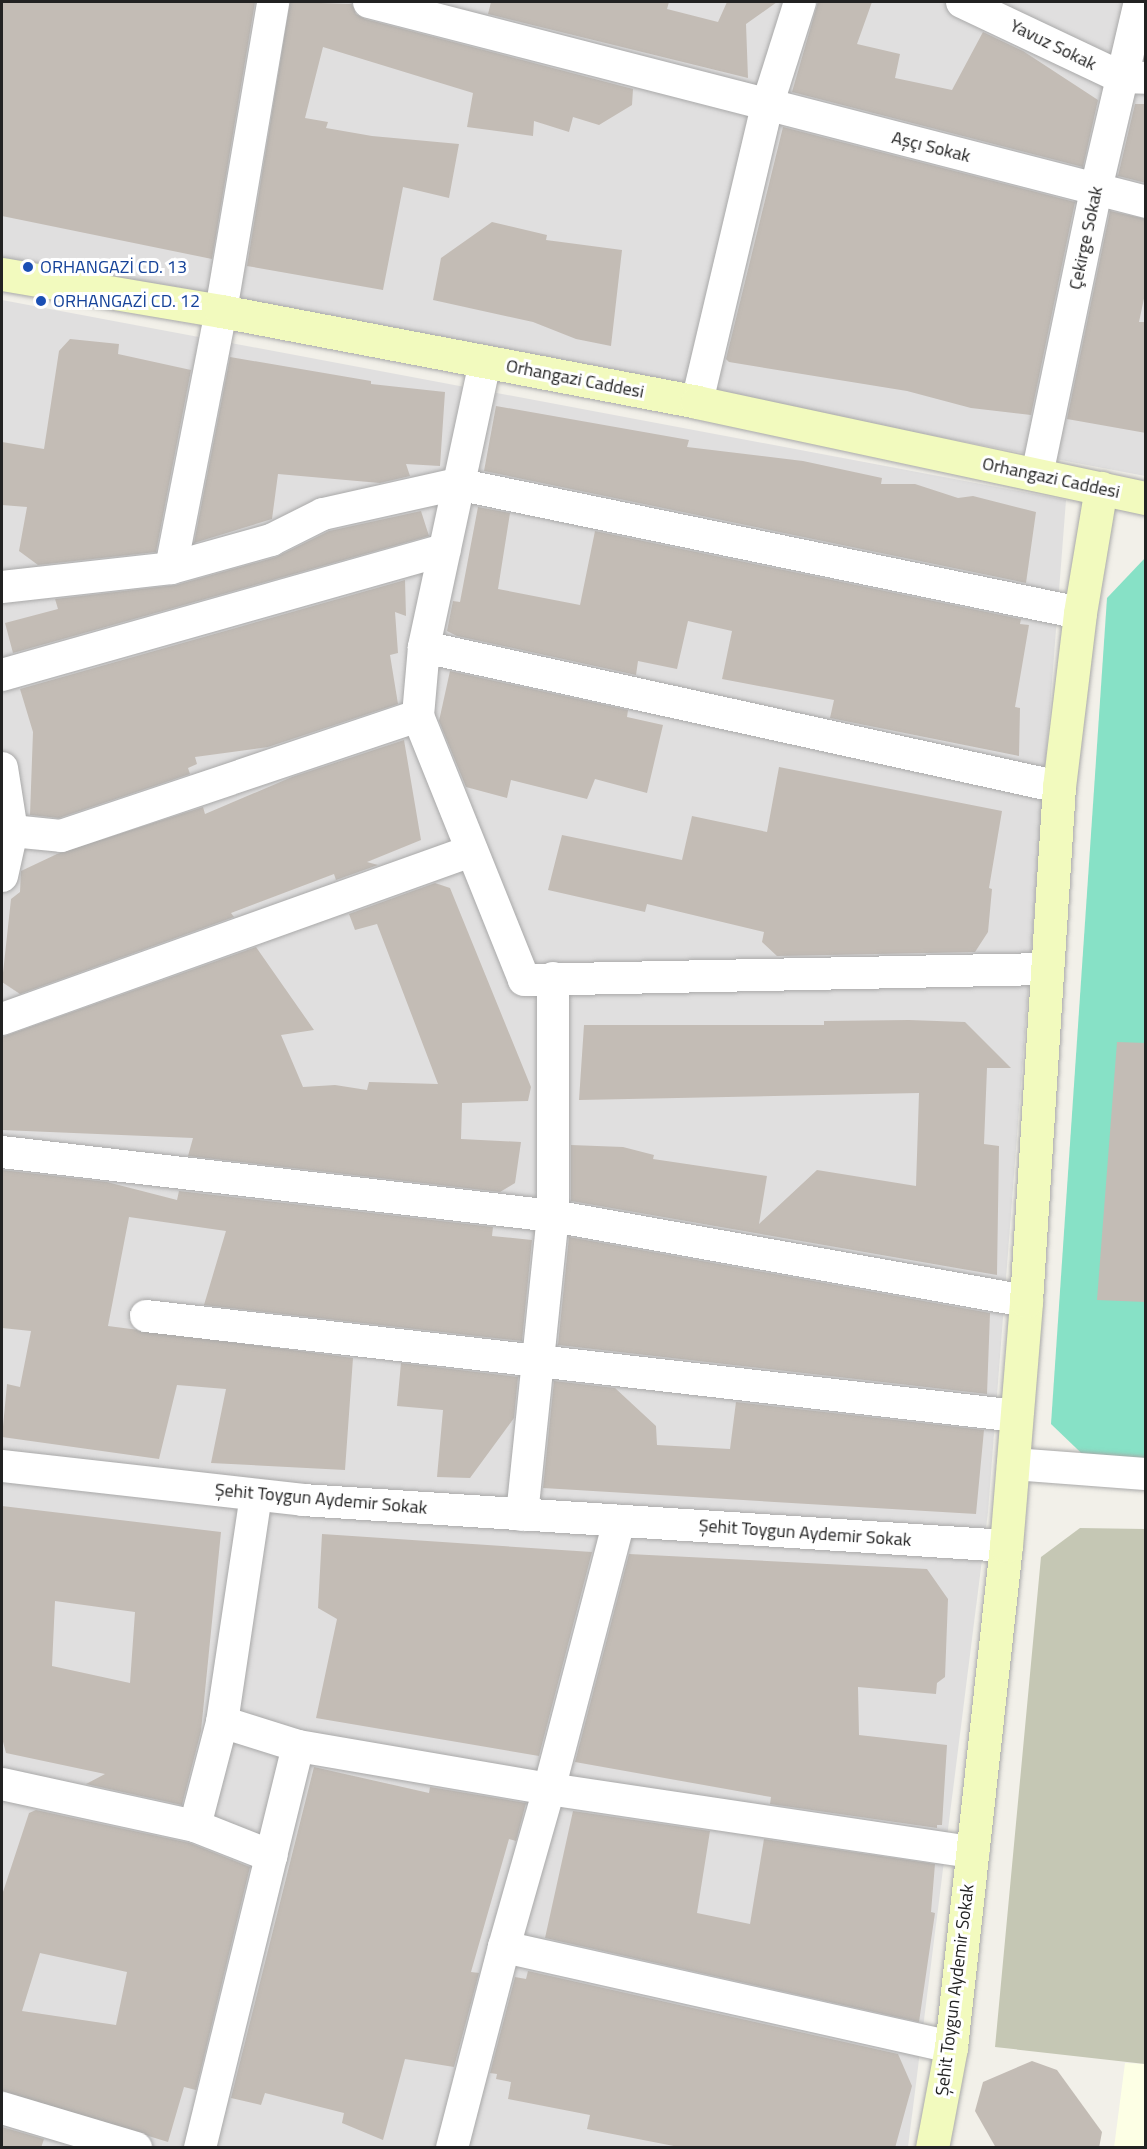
<!DOCTYPE html>
<meta charset="utf-8">
<style>
body{margin:0}
#map{position:relative;width:1147px;height:2149px;overflow:hidden;background:#f2f0e9;font-family:"Titillium Web",sans-serif}
div>[style]{position:absolute}
.residential>*{inset:0;background:#e0dfdf}
.education>*{inset:0;background:#fdffe5}
.construction>*{inset:0;background:#c5c7b4}
.pitch>*{inset:0;background:#87e1c6}
.building>*{inset:0;background:#c3bcb5}
.roads{filter:drop-shadow(0 0 2px #a9a9a9) drop-shadow(0 0 2px #a9a9a9)}
.street>*{height:32px;margin:-16px;padding:0 16px;transform-origin:16px;border-radius:16px;background:#fff}
.secondary>*{height:33px;margin:-16.5px;padding:0 16.5px;transform-origin:16.5px;border-radius:16.5px;background:#f2fabe}
.dots>*{width:16px;height:16px;translate:-50% -50%;box-sizing:border-box;border:3px solid #fff;border-radius:50%}
span{translate:-50% -50%;white-space:nowrap;text-align:center;line-height:1.15;-webkit-text-stroke:6px #fff;paint-order:stroke}
.street-label{font-size:18px;color:#222}
.transit-label{font-size:18px;color:#164399}
.left{translate:0 -50%;text-align:left}
.frame{position:absolute;inset:0;border:3px solid #222;pointer-events:none}
</style>
<div id="map">
<div class="residential">
<div style="clip-path:polygon(2px 2px,1145px 2px,1145px 476px,2px 259px)"></div>
<div style="clip-path:polygon(2px 300px,1066px 500px,988px 1512px,908px 2147px,2px 2147px)"></div>
</div>
<div class="education">
<div style="clip-path:polygon(1125px 2063px,1145px 2064px,1145px 2147px,1114px 2148px)"></div>
</div>
<div class="construction">
<div style="clip-path:polygon(1080px 1528px,1145px 1529px,1145px 2064px,995px 2047px,1041px 1557px)"></div>
</div>
<div class="pitch">
<div style="clip-path:polygon(1145px 558px,1145px 1473px,1100px 1471px,1051px 1424px,1107px 598px)"></div>
</div>
<div class="building">
<div style="clip-path:polygon(2px 2px,255px 2px,212px 259px,2px 216px)"></div>
<div style="clip-path:polygon(290px 2px,352px 4px,356px 14px,365px 19px,633px 89px,632px 105px,599px 125px,573px 117px,569px 132px,534px 121px,533px 136px,467px 127px,473px 93px,323px 47px,305px 118px,328px 122px,326px 128px,372px 136px,459px 144px,449px 198px,403px 187px,383px 290px,247px 266px)"></div>
<div style="clip-path:polygon(491px 2px,669px 2px,667px 9px,718px 22px,727px 2px,777px 2px,746px 24px,748px 78px,488px 14px)"></div>
<div style="clip-path:polygon(818px 2px,872px 2px,857px 44px,900px 54px,895px 78px,952px 90px,983px 32px,1023px 51px,1098px 100px,1083px 167px,792px 92px)"></div>
<div style="clip-path:polygon(1135px 104px,1146px 104px,1146px 183px,1118px 176px)"></div>
<div style="clip-path:polygon(783px 127px,1075px 202px,1031px 415px,971px 408px,907px 391px,729px 362px,726px 359px)"></div>
<div style="clip-path:polygon(1110px 211px,1146px 219px,1146px 289px,1139px 322px,1146px 322px,1146px 433px,1067px 419px)"></div>
<div style="clip-path:polygon(492px 222px,547px 235px,546px 240px,622px 250px,611px 346px,576px 339px,533px 322px,433px 300px,441px 258px)"></div>
<div style="clip-path:polygon(70px 339px,119px 344px,118px 354px,191px 370px,156px 552px,38px 565px,19px 551px,27px 507px,2px 505px,2px 442px,44px 449px,59px 351px)"></div>
<div style="clip-path:polygon(230px 357px,371px 381px,371px 384px,445px 392px,440px 466px,406px 464px,410px 476px,380px 483px,278px 474px,272px 519px,194px 543px)"></div>
<div style="clip-path:polygon(496px 406px,689px 440px,687px 447px,803px 461px,882px 478px,881px 484px,915px 484px,958px 498px,973px 496px,1036px 512px,1026px 583px,484px 471px)"></div>
<div style="clip-path:polygon(478px 507px,510px 513px,498px 589px,580px 605px,595px 531px,1021px 619px,1020px 624px,1029px 625px,1015px 707px,1020px 708px,1019px 756px,830px 718px,834px 700px,722px 679px,732px 631px,688px 621px,677px 669px,638px 661px,636px 675px,457px 636px,447px 631px,453px 601px,460px 602px)"></div>
<div style="clip-path:polygon(421px 511px,429px 536px,13px 653px,5px 623px,58px 609px,55px 599px,176px 585px,276px 557px,329px 531px)"></div>
<div style="clip-path:polygon(405px 580px,406px 616px,395px 612px,398px 653px,390px 655px,398px 704px,268px 747px,195px 757px,197px 764px,188px 768px,190px 774px,59px 818px,30px 815px,33px 732px,20px 689px)"></div>
<div style="clip-path:polygon(450px 671px,628px 710px,627px 717px,663px 725px,647px 793px,595px 779px,587px 799px,511px 780px,507px 798px,466px 787px,439px 721px)"></div>
<div style="clip-path:polygon(404px 740px,421px 840px,367px 862px,378px 865px,336px 880px,334px 874px,231px 913px,234px 917px,20px 994px,2px 982px,11px 899px,20px 892px,21px 871px,57px 854px,203px 807px,205px 814px,292px 777px)"></div>
<div style="clip-path:polygon(779px 767px,1002px 811px,989px 888px,992px 889px,988px 932px,975px 952px,777px 956px,762px 942px,764px 932px,647px 904px,645px 912px,548px 890px,562px 835px,682px 860px,692px 816px,767px 832px)"></div>
<div style="clip-path:polygon(435px 883px,450px 888px,531px 1087px,528px 1101px,462px 1103px,461px 1139px,521px 1142px,515px 1183px,500px 1192px,188px 1156px,193px 1138px,2px 1130px,2px 1037px,256px 947px,314px 1030px,281px 1035px,303px 1087px,335px 1085px,367px 1090px,369px 1082px,438px 1084px,377px 924px,355px 930px,349px 914px)"></div>
<div style="clip-path:polygon(909px 1020px,965px 1022px,1011px 1068px,987px 1068px,984px 1144px,999px 1146px,997px 1275px,571px 1201px,571px 1145px,623px 1147px,654px 1155px,653px 1159px,767px 1176px,759px 1224px,817px 1170px,916px 1186px,919px 1093px,579px 1100px,584px 1025px,824px 1025px,824px 1021px)"></div>
<div style="clip-path:polygon(1117px 1042px,1146px 1043px,1146px 1302px,1097px 1300px)"></div>
<div style="clip-path:polygon(2px 1170px,107px 1182px,177px 1200px,179px 1191px,493px 1227px,492px 1236px,532px 1240px,522px 1341px,204px 1305px,226px 1231px,129px 1217px,108px 1326px,353px 1358px,345px 1470px,211px 1463px,226px 1389px,177px 1385px,159px 1459px,2px 1437px,7px 1384px,20px 1387px,31px 1331px,2px 1328px)"></div>
<div style="clip-path:polygon(569px 1237px,990px 1313px,987px 1394px,558px 1345px)"></div>
<div style="clip-path:polygon(401px 1363px,518px 1377px,514px 1418px,470px 1478px,437px 1477px,443px 1410px,397px 1406px)"></div>
<div style="clip-path:polygon(554px 1381px,615px 1388px,656px 1426px,657px 1445px,730px 1449px,736px 1402px,984px 1430px,976px 1514px,543px 1488px)"></div>
<div style="clip-path:polygon(evenodd,2px 1506px,221px 1532px,201px 1731px,182px 1805px,86px 1784px,105px 1774px,6px 1753px,2px 1738px,2px 1506px,55px 1601px,135px 1612px,130px 1683px,52px 1666px,55px 1601px)"></div>
<div style="clip-path:polygon(322px 1534px,592px 1552px,539px 1756px,316px 1718px,337px 1619px,318px 1608px)"></div>
<div style="clip-path:polygon(629px 1554px,927px 1569px,948px 1599px,945px 1677px,937px 1683px,936px 1694px,858px 1687px,859px 1735px,947px 1745px,942px 1825px,937px 1825px,937px 1828px,770px 1804px,771px 1797px,575px 1762px)"></div>
<div style="clip-path:polygon(314px 1767px,429px 1793px,430px 1787px,526px 1803px,516px 1841px,509px 1839px,471px 1972px,479px 1973px,454px 2067px,405px 2059px,383px 2140px,342px 2123px,344px 2113px,265px 2093px,261px 2105px,231px 2098px)"></div>
<div style="clip-path:polygon(evenodd,36px 1810px,190px 1843px,250px 1867px,196px 2090px,184px 2087px,168px 2142px,2px 2091px,2px 1895px,29px 1813px,36px 1810px,40px 1953px,127px 1972px,116px 2025px,22px 2011px,40px 1953px)"></div>
<div style="clip-path:polygon(573px 1811px,710px 1831px,697px 1913px,750px 1924px,764px 1839px,935px 1864px,931px 1912px,935px 1913px,919px 2022px,545px 1938px)"></div>
<div style="clip-path:polygon(528px 1971px,898px 2054px,912px 2086px,895px 2148px,684px 2148px,587px 2129px,590px 2115px,508px 2099px,511px 2082px,496px 2079px,497px 2074px,490px 2073px,515px 1977px,526px 1979px)"></div>
<div style="clip-path:polygon(1032px 2061px,1057px 2070px,1102px 2132px,1099px 2148px,996px 2148px,975px 2111px,983px 2082px)"></div>
<div style="clip-path:polygon(2px 2127px,44px 2139px,41px 2148px,2px 2148px)"></div>
</div>
<div class="roads">
<div class="street">
<div style="left:369px;top:2px;width:802px;rotate:14.43deg"></div>
<div style="left:962px;top:2px;width:176px;rotate:25.3deg"></div>
<div style="left:1121px;top:77px;width:25px;rotate:2deg"></div>
<div style="left:485px;top:362px;width:291px;rotate:102.1deg"></div>
<div style="left:424px;top:647px;width:650px;rotate:12.43deg"></div>
<div style="left:697px;top:402px;width:304px;rotate:-76.7deg"></div>
<div style="left:767px;top:106px;width:109px;rotate:-72.4deg"></div>
<div style="left:1037px;top:475px;width:292px;rotate:-78.3deg"></div>
<div style="left:1096px;top:189px;width:192px;rotate:-76.8deg"></div>
<div style="left:171px;top:568px;width:262px;rotate:-79deg"></div>
<div style="left:221px;top:311px;width:313px;rotate:-80.4deg"></div>
<div style="left:2px;top:587px;width:170px;rotate:-6.4deg"></div>
<div style="left:171px;top:568px;width:104px;rotate:-15.6deg"></div>
<div style="left:271px;top:540px;width:58px;rotate:-26.6deg"></div>
<div style="left:323px;top:514px;width:137px;rotate:-12.6deg"></div>
<div style="left:457px;top:484px;width:636px;rotate:11.7deg"></div>
<div style="left:424px;top:647px;width:69px;rotate:95deg"></div>
<div style="left:418px;top:716px;width:284px;rotate:68.1deg"></div>
<div style="left:524px;top:980px;width:521px;rotate:-1.21deg"></div>
<div style="left:2px;top:675px;width:460px;rotate:-15.8deg"></div>
<div style="left:2px;top:768px;width:64px;rotate:81deg"></div>
<div style="left:12px;top:831px;width:46px;rotate:102.5deg"></div>
<div style="left:2px;top:833px;width:10px;rotate:-11deg"></div>
<div style="left:12px;top:831px;width:49px;rotate:5.8deg"></div>
<div style="left:61px;top:836px;width:377px;rotate:-18.6deg"></div>
<div style="left:2px;top:1019px;width:499px;rotate:-19.7deg"></div>
<div style="left:2px;top:1152px;width:555px;rotate:6.63deg"></div>
<div style="left:553px;top:1216px;width:238px;rotate:-90deg"></div>
<div style="left:146px;top:1316px;width:877px;rotate:6.55deg"></div>
<div style="left:1013px;top:1464px;width:133px;rotate:4.3deg"></div>
<div style="left:2px;top:1466px;width:303px;rotate:6.4deg"></div>
<div style="left:303px;top:1500px;width:705px;rotate:3.74deg"></div>
<div style="left:256px;top:1495px;width:230px;rotate:98.5deg"></div>
<div style="left:222px;top:1722px;width:80px;rotate:17.5deg"></div>
<div style="left:298px;top:1746px;width:255px;rotate:9.7deg"></div>
<div style="left:549px;top:1789px;width:164px;rotate:105.9deg"></div>
<div style="left:504px;top:1947px;width:458px;rotate:12.6deg"></div>
<div style="left:522px;top:1515px;width:301px;rotate:-84.1deg"></div>
<div style="left:553px;top:1216px;width:481px;rotate:10.2deg"></div>
<div style="left:619px;top:1521px;width:277px;rotate:104.6deg"></div>
<div style="left:549px;top:1789px;width:429px;rotate:8.5deg"></div>
<div style="left:2px;top:1784px;width:198px;rotate:12.3deg"></div>
<div style="left:195px;top:1826px;width:82px;rotate:21.5deg"></div>
<div style="left:271px;top:1856px;width:113px;rotate:-76.2deg"></div>
<div style="left:195px;top:1826px;width:107px;rotate:-75.4deg"></div>
<div style="left:2px;top:2108px;width:140px;rotate:16.6deg"></div>
<div style="left:200px;top:2148px;width:301px;rotate:-76.3deg"></div>
<div style="left:452px;top:2148px;width:208px;rotate:-75.5deg"></div>
</div>
<div class="secondary">
<div style="left:2px;top:274px;width:222px;rotate:9.6deg"></div>
<div style="left:221px;top:311px;width:485px;rotate:10.8deg"></div>
<div style="left:697px;top:402px;width:459px;rotate:12.1deg"></div>
<div style="left:932px;top:2148px;width:103px;rotate:-79.3deg"></div>
<div style="left:951px;top:2047px;width:504px;rotate:-83.74deg"></div>
<div style="left:1006px;top:1546px;width:246px;rotate:-85.3deg"></div>
<div style="left:1026px;top:1301px;width:515px;rotate:-86.33deg"></div>
<div style="left:1059px;top:787px;width:175px;rotate:-83.1deg"></div>
<div style="left:1080px;top:613px;width:127px;rotate:-80.5deg"></div>
</div>
</div>
<div class="dots">
<div style="left:28px;top:267px;background:#1a4fb4"></div>
<div style="left:41px;top:301px;background:#1a4fb4"></div>
</div>
<div class="street-label">
<span style="left:1053px;top:45px;rotate:26deg">Yavuz Sokak</span>
<span style="left:931px;top:147px;rotate:14deg">Aşçı Sokak</span>
<span style="left:1086px;top:238px;rotate:-78deg">Çekirge Sokak</span>
<span style="left:575px;top:379px;rotate:11deg">Orhangazi Caddesi</span>
<span style="left:1051px;top:478px;rotate:12deg">Orhangazi Caddesi</span>
<span style="left:321px;top:1499px;rotate:5deg">Şehit Toygun Aydemir Sokak</span>
<span style="left:805px;top:1533px;rotate:4deg">Şehit Toygun Aydemir Sokak</span>
<span style="left:955px;top:1990px;rotate:-83deg">Şehit Toygun Aydemir Sokak</span>
</div>
<div class="transit-label">
<span class="left" style="left:40px;top:267px">ORHANGAZİ CD. 13</span>
<span class="left" style="left:53px;top:301px">ORHANGAZİ CD. 12</span>
</div>
<div class="frame"></div>
</div>
